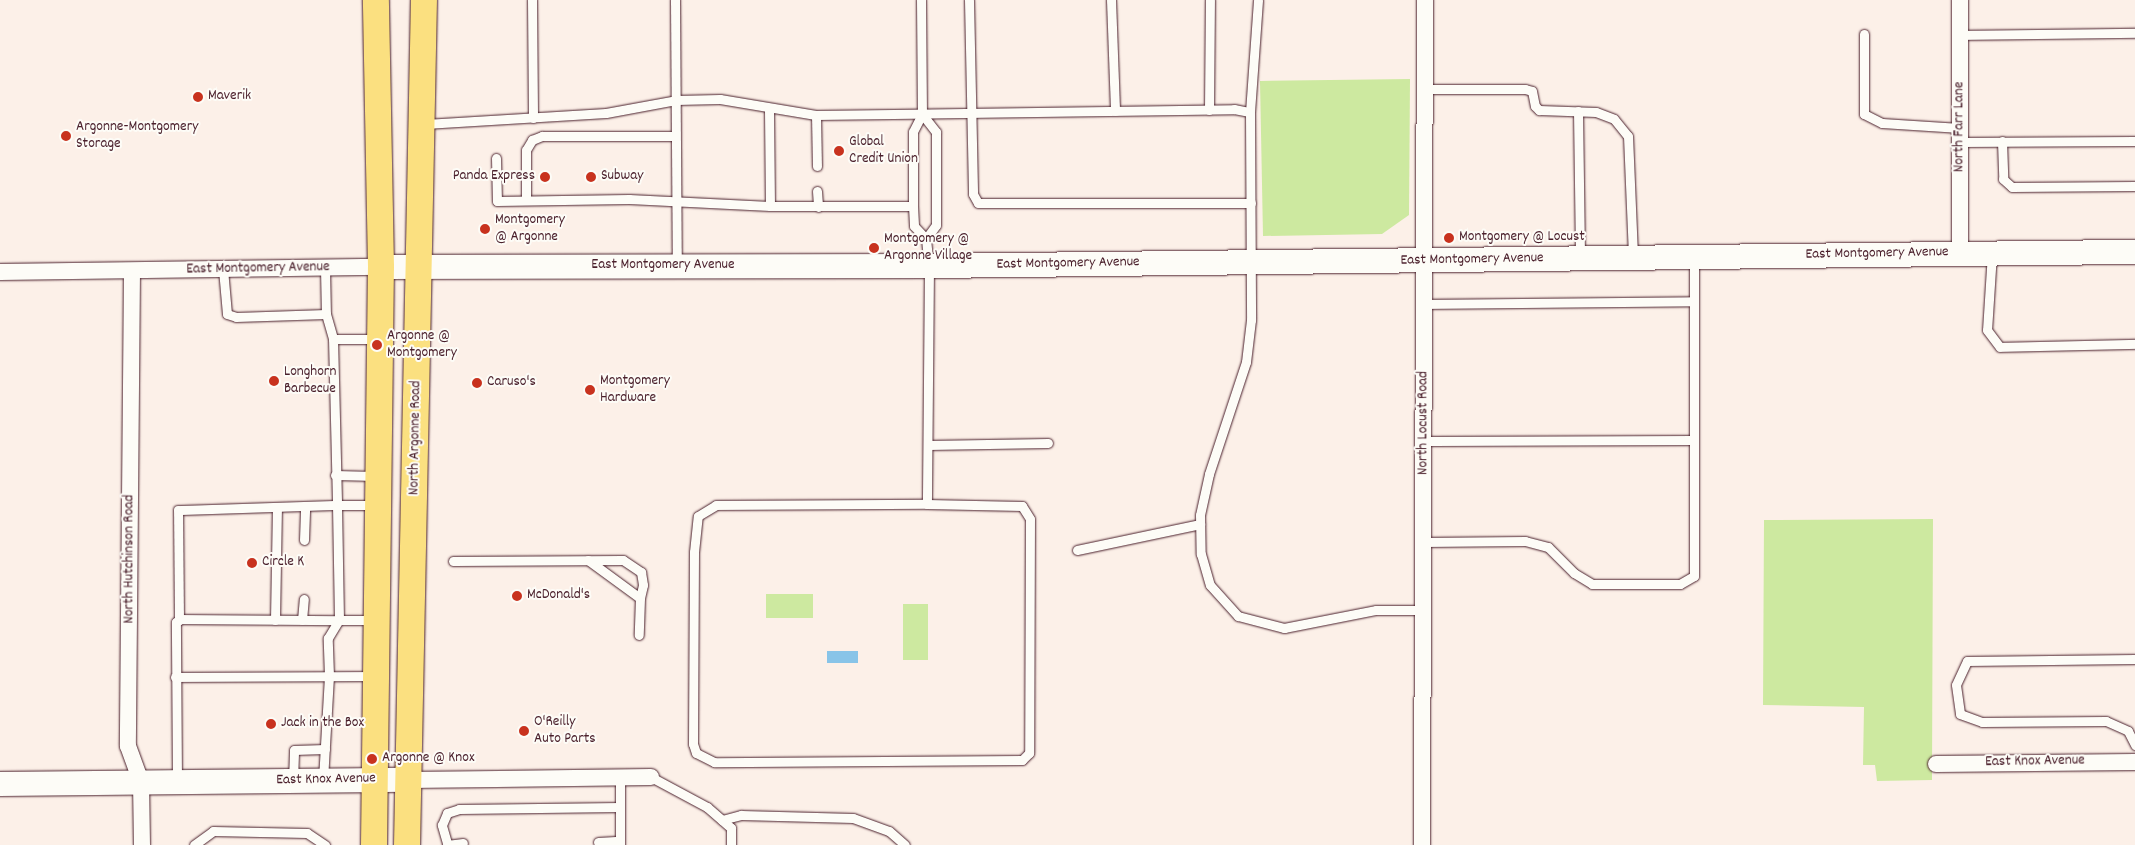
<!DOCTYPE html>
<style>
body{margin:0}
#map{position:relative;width:2135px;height:845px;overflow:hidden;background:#fcf0e8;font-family:Dekko,sans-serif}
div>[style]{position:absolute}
.green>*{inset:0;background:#cde9a0;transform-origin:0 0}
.water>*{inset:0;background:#88c4e8;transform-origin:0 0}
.roads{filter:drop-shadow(0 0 1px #4a1f2b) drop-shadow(0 0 1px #4a1f2b)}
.lane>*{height:9px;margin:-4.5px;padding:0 4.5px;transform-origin:4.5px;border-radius:4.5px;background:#fdfcf7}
.street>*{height:16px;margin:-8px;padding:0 8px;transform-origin:8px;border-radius:8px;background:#fdfcf7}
.secondary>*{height:24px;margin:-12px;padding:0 12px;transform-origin:12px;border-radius:12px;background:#fdfcf7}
.primary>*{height:26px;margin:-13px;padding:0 13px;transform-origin:13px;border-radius:13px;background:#fbe080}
.dots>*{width:14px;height:14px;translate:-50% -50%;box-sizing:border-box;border:2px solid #fdfcf7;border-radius:50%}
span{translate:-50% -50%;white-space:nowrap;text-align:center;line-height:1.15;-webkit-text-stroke:4px #fdfcf7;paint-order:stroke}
.poi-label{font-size:15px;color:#4a1f2b}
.left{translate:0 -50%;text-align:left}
.right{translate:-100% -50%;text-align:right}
.street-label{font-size:15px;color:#4a1f2b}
</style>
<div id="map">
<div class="green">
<div style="clip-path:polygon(1410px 79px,1409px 215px,1382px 234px,1263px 236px,1260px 81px)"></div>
<div style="clip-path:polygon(1933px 519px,1932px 780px,1877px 781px,1875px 765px,1863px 765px,1864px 707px,1763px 705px,1764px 520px)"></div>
<div style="left:766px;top:594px;width:47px;height:24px"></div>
<div style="left:903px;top:604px;width:25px;height:56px"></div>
</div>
<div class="water">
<div style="left:827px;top:651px;width:31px;height:12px"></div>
</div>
<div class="roads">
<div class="lane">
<div style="left:532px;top:0;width:118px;rotate:89.5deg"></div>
<div style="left:675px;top:0;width:265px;rotate:89.6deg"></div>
<div style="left:921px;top:0;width:114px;rotate:89.5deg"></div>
<div style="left:922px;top:114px;width:20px;rotate:117deg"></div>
<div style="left:913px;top:132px;width:74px;rotate:90deg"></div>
<div style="left:913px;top:206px;width:20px;rotate:87deg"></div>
<div style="left:914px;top:226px;width:18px;rotate:47deg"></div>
<div style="left:926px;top:239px;width:27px;rotate:84deg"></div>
<div style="left:929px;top:266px;width:238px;rotate:90.5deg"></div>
<div style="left:969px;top:0;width:194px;rotate:88.8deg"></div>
<div style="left:973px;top:194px;width:10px;rotate:61deg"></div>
<div style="left:978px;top:203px;width:273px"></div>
<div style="left:1111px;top:0;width:111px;rotate:87.9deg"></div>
<div style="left:1864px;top:34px;width:80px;rotate:90deg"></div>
<div style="left:1864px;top:114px;width:20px;rotate:27deg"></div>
<div style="left:1882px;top:123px;width:78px;rotate:3.7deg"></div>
<div style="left:1960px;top:35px;width:175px;rotate:-0.7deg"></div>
<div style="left:1425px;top:89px;width:100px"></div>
<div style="left:1525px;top:89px;width:7px;rotate:16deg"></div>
<div style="left:1532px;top:91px;width:15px;rotate:79deg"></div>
<div style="left:1535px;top:106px;width:6px;rotate:45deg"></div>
<div style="left:1539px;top:110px;width:57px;rotate:2deg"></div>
<div style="left:1596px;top:112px;width:19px;rotate:21deg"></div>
<div style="left:1614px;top:119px;width:22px;rotate:51deg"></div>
<div style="left:1628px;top:136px;width:121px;rotate:87.6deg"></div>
<div style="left:1209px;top:110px;width:110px;rotate:-89.5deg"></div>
<div style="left:1578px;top:111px;width:147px;rotate:89.2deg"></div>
<div style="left:1250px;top:112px;width:112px;rotate:-85.9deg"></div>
<div style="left:922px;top:114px;width:23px;rotate:52deg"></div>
<div style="left:936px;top:132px;width:93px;rotate:90deg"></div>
<div style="left:936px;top:225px;width:17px;rotate:126deg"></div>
<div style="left:816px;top:115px;width:51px;rotate:88.9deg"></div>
<div style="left:425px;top:124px;width:181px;rotate:-3.5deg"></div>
<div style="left:606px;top:113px;width:71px;rotate:-10.5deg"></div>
<div style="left:676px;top:100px;width:44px;rotate:-1.3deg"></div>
<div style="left:720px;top:99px;width:97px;rotate:9.5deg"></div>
<div style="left:816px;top:115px;width:418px;rotate:-0.8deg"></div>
<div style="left:1234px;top:109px;width:16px;rotate:11deg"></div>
<div style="left:1250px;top:112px;width:208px;rotate:89.7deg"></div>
<div style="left:1251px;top:320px;width:42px;rotate:96.8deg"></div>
<div style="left:1246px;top:362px;width:118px;rotate:108.3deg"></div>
<div style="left:1209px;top:474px;width:42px;rotate:102.4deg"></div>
<div style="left:1200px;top:515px;width:39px;rotate:89deg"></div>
<div style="left:1201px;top:554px;width:32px;rotate:74deg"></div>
<div style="left:1210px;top:585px;width:42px;rotate:47.9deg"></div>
<div style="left:1238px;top:616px;width:48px;rotate:14.6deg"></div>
<div style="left:1284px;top:628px;width:94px;rotate:-11.1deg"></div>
<div style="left:1376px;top:610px;width:47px"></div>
<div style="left:2002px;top:141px;width:38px;rotate:88deg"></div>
<div style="left:2003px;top:179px;width:12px;rotate:42deg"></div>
<div style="left:2012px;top:187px;width:123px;rotate:-0.5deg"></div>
<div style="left:1960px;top:142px;width:175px;rotate:-0.3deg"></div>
<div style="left:496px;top:158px;width:43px;rotate:88.7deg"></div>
<div style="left:497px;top:201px;width:132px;rotate:-0.9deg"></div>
<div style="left:629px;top:199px;width:141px;rotate:2.8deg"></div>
<div style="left:770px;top:206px;width:98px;rotate:-90.6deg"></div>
<div style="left:817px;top:191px;width:16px;rotate:86deg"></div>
<div style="left:526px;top:200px;width:50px;rotate:-90deg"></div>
<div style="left:526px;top:150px;width:12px;rotate:-59deg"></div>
<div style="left:532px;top:140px;width:11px;rotate:-22deg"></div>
<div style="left:542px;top:136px;width:133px"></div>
<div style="left:770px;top:206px;width:143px"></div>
<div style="left:1992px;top:253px;width:77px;rotate:93.7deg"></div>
<div style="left:1987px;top:330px;width:21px;rotate:53deg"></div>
<div style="left:2000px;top:347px;width:135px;rotate:-1.3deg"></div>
<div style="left:325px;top:268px;width:46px;rotate:88.8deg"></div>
<div style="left:326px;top:314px;width:26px;rotate:74deg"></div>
<div style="left:333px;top:339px;width:45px"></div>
<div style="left:223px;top:269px;width:45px;rotate:84.9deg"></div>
<div style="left:227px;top:314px;width:9px;rotate:18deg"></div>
<div style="left:236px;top:317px;width:90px;rotate:-1.9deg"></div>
<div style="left:1425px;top:304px;width:269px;rotate:-0.6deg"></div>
<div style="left:333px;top:338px;width:167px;rotate:88.6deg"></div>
<div style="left:337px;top:505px;width:40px"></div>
<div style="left:1424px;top:441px;width:270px;rotate:-0.2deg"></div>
<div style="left:928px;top:445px;width:120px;rotate:-1deg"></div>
<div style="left:335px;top:475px;width:40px;rotate:1.4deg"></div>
<div style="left:927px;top:504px;width:95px;rotate:1.2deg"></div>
<div style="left:1022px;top:506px;width:15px;rotate:58deg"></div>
<div style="left:1030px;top:519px;width:234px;rotate:90.2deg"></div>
<div style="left:1029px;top:753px;width:10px;rotate:135deg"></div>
<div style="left:1022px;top:760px;width:308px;rotate:179.6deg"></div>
<div style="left:714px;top:762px;width:20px;rotate:-153deg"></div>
<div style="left:696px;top:753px;width:9px;rotate:-108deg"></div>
<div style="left:693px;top:744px;width:192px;rotate:-89.7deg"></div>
<div style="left:694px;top:552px;width:36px;rotate:-84deg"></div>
<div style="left:698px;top:516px;width:21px;rotate:-31deg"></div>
<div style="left:716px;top:505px;width:211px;rotate:-0.3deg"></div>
<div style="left:304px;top:540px;width:34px;rotate:-88deg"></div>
<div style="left:1424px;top:542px;width:101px;rotate:-0.6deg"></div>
<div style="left:1525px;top:541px;width:24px;rotate:15deg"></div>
<div style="left:1548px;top:547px;width:37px;rotate:45deg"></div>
<div style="left:1574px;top:573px;width:21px;rotate:31deg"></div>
<div style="left:1592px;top:584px;width:88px"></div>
<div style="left:1680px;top:584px;width:16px;rotate:-30deg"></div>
<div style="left:1694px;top:576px;width:319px;rotate:-90deg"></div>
<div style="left:1077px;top:550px;width:126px;rotate:-11.9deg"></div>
<div style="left:588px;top:560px;width:64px;rotate:36.2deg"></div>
<div style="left:640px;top:598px;width:37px;rotate:92deg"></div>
<div style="left:453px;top:561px;width:170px;rotate:-0.3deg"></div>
<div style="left:623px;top:560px;width:22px;rotate:34deg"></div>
<div style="left:641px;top:572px;width:13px;rotate:81deg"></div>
<div style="left:643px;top:585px;width:13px;rotate:103deg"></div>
<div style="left:179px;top:620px;width:110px;rotate:-90.5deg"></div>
<div style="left:178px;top:510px;width:159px;rotate:-1.8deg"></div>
<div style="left:337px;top:505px;width:115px;rotate:89deg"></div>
<div style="left:339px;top:620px;width:35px"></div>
<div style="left:275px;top:620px;width:113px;rotate:-89deg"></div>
<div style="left:302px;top:620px;width:21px;rotate:-85deg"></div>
<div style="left:2135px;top:659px;width:168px;rotate:179.3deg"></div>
<div style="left:1967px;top:661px;width:26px;rotate:115deg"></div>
<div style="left:1956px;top:685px;width:29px;rotate:82deg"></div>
<div style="left:1960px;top:714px;width:23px;rotate:20deg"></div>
<div style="left:1982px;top:722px;width:124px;rotate:-0.5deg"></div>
<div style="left:2106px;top:721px;width:24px;rotate:24deg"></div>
<div style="left:2128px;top:731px;width:16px;rotate:63deg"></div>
<div style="left:175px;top:677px;width:199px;rotate:-0.3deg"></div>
<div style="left:651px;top:777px;width:64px;rotate:28.2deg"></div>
<div style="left:707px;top:807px;width:32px;rotate:41deg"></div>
<div style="left:731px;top:828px;width:17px;rotate:90deg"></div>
<div style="left:620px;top:778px;width:67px;rotate:90deg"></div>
<div style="left:177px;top:780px;width:158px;rotate:-90.4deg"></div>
<div style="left:176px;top:622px;width:6px;rotate:-31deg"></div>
<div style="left:181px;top:619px;width:158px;rotate:0.4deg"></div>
<div style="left:323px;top:780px;width:104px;rotate:-86.7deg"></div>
<div style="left:329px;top:676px;width:38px;rotate:-92deg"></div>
<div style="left:328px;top:638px;width:21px;rotate:-59deg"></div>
<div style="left:293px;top:781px;width:31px;rotate:-88deg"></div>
<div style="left:294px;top:750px;width:31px;rotate:-2deg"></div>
<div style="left:722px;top:820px;width:20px;rotate:-15deg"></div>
<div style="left:741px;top:815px;width:112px;rotate:1.5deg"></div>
<div style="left:853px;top:818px;width:38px;rotate:20deg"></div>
<div style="left:889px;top:831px;width:21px;rotate:41deg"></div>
<div style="left:598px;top:842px;width:22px;rotate:-3deg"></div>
<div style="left:447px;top:843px;width:19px;rotate:-106deg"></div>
<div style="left:442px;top:825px;width:13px;rotate:-67deg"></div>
<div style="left:447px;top:813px;width:13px;rotate:-18deg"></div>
<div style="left:459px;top:809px;width:161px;rotate:-0.7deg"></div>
<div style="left:194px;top:845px;width:24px;rotate:-36deg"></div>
<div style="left:213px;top:831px;width:94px;rotate:1.2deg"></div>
<div style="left:307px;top:833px;width:22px;rotate:34deg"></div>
<div style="left:447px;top:845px;width:16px;rotate:-7deg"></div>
</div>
<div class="street">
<div style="left:1960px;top:0;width:253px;rotate:90deg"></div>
<div style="left:132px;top:271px;width:475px;rotate:90.5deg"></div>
<div style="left:128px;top:746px;width:38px;rotate:70deg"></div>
<div style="left:141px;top:782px;width:63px;rotate:89.1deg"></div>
<div style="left:0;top:272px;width:381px;rotate:-0.8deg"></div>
<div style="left:1936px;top:764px;width:199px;rotate:-0.6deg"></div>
<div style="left:408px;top:780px;width:243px;rotate:-0.7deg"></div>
<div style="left:1422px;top:845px;width:845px;rotate:-89.8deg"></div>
</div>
<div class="secondary">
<div style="left:381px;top:267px;width:548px;rotate:-0.1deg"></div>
<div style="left:929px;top:266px;width:1206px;rotate:-0.67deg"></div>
<div style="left:0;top:784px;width:408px;rotate:-0.6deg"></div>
</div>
<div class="primary">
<div style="left:374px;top:845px;width:578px;rotate:-89.31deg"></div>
<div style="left:381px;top:267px;width:267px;rotate:-91.1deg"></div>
<div style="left:407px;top:845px;width:845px;rotate:-88.85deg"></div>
</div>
</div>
<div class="dots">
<div style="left:198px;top:97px;background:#c8321e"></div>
<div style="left:66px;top:136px;background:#c8321e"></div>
<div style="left:839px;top:151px;background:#c8321e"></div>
<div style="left:545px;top:177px;background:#c8321e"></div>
<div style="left:591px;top:177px;background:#c8321e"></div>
<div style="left:485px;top:229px;background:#c8321e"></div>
<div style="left:1449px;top:238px;background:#c8321e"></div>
<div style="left:874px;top:248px;background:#c8321e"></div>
<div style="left:377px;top:345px;background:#c8321e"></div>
<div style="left:274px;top:381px;background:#c8321e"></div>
<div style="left:477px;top:383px;background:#c8321e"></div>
<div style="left:590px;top:390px;background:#c8321e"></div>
<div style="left:252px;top:563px;background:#c8321e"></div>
<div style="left:517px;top:596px;background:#c8321e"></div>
<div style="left:271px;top:724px;background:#c8321e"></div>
<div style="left:524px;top:731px;background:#c8321e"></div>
<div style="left:372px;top:759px;background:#c8321e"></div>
</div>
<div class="poi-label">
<span class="left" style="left:208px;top:97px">Maverik</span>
<span class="left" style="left:76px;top:136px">Argonne-Montgomery<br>Storage</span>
<span class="left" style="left:849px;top:151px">Global<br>Credit Union</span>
<span class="right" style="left:535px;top:177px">Panda Express</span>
<span class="left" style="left:601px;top:177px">Subway</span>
<span class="left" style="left:495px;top:229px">Montgomery<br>@ Argonne</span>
<span class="left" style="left:1459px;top:238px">Montgomery @ Locust</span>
<span class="left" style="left:884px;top:248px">Montgomery @<br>Argonne Village</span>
<span class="left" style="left:387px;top:345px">Argonne @<br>Montgomery</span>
<span class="left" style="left:284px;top:381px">Longhorn<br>Barbecue</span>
<span class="left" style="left:600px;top:390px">Montgomery<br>Hardware</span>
<span class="left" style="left:487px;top:383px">Caruso's</span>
<span class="left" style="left:262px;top:563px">Circle K</span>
<span class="left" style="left:527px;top:596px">McDonald's</span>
<span class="left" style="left:534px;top:731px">O'Reilly<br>Auto Parts</span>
<span class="left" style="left:281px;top:724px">Jack in the Box</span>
<span class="left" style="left:382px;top:759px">Argonne @ Knox</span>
</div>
<div class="street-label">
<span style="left:1960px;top:127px;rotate:-90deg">North Farr Lane</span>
<span style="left:1877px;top:254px;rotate:-1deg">East Montgomery Avenue</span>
<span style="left:1472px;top:260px;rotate:-1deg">East Montgomery Avenue</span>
<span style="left:1068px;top:264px;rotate:-1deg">East Montgomery Avenue</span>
<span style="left:663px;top:266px">East Montgomery Avenue</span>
<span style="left:258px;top:269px;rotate:-1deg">East Montgomery Avenue</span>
<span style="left:1424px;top:423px;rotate:-90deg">North Locust Road</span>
<span style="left:416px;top:438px;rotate:-89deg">North Argonne Road</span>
<span style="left:130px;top:559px;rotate:-90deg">North Hutchinson Road</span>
<span style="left:2035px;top:762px;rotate:-1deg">East Knox Avenue</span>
<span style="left:326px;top:780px;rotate:-1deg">East Knox Avenue</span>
</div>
</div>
